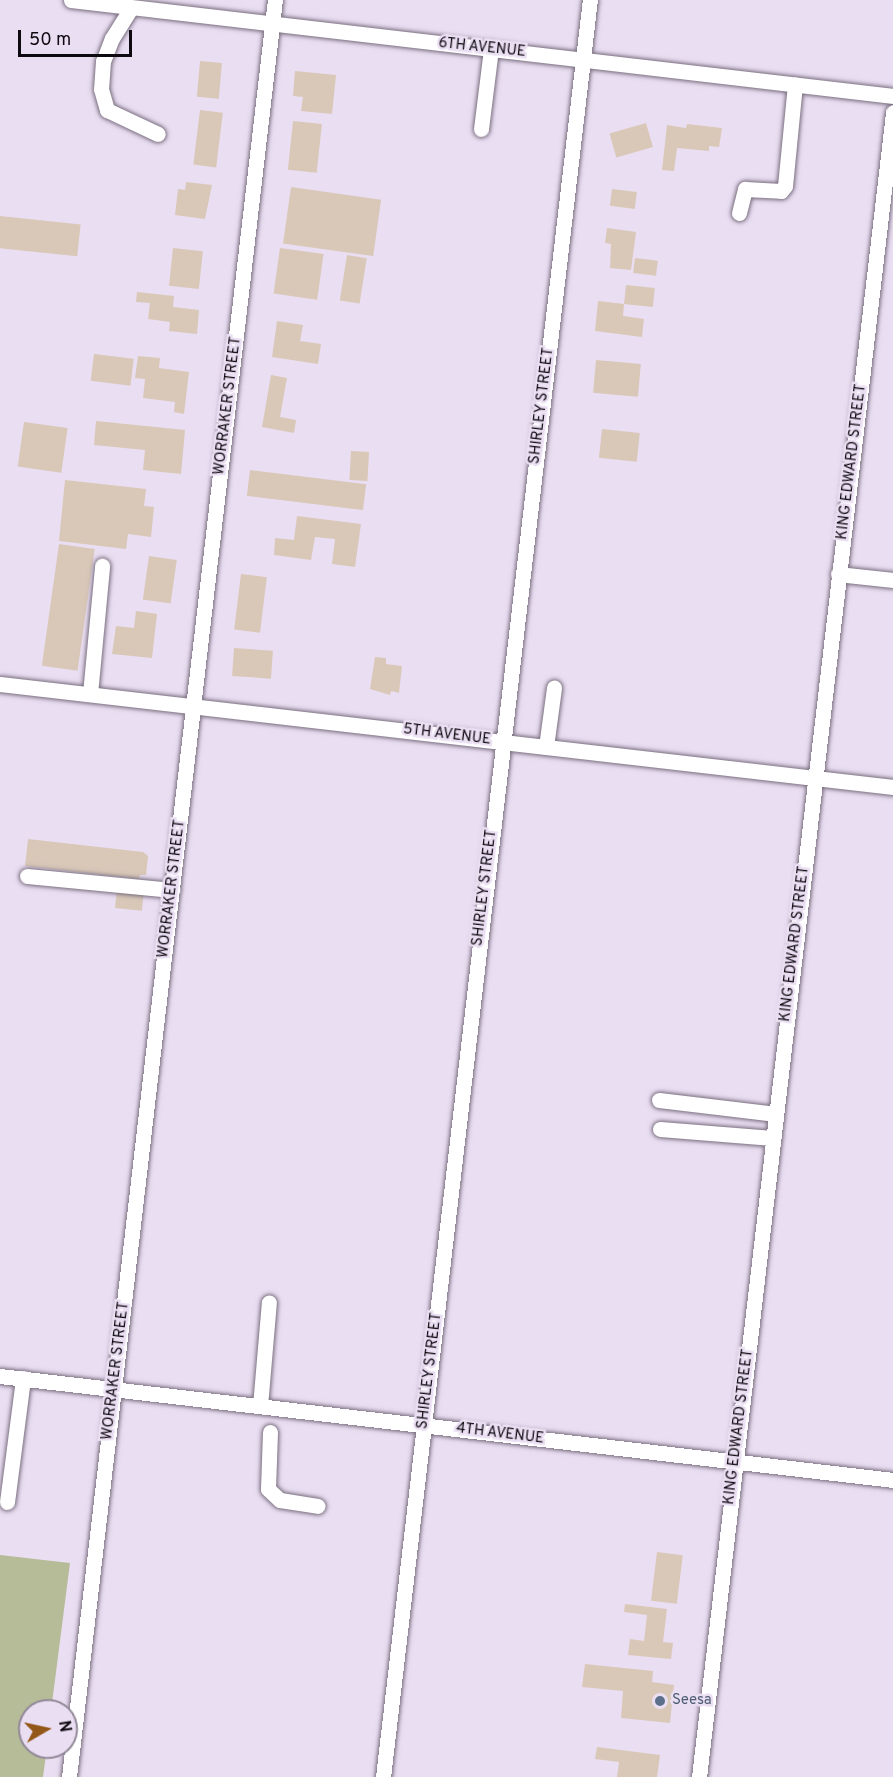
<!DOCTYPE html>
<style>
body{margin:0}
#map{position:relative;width:893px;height:1777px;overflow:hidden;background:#eadef2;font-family:Overpass,sans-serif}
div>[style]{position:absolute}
.green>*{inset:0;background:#b6bb98}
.building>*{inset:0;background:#d9c8b8;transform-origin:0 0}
.roads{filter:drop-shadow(0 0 2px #7a6f80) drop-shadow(0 0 2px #7a6f80)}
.minor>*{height:15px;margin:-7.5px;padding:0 7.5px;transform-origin:7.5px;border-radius:7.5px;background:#fff}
.dots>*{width:16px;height:16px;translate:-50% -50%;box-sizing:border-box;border:3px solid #eadef2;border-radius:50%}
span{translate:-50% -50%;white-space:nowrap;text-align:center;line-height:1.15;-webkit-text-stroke:5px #eadef2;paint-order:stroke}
.street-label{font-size:15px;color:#0e0a11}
.service-label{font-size:15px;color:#4e5e75}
.left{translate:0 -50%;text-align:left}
.north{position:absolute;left:18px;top:1699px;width:60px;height:60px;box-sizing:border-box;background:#eadef2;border:2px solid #928998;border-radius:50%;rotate:81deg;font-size:16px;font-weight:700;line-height:24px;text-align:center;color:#0e0a11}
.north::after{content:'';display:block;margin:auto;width:21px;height:27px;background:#935717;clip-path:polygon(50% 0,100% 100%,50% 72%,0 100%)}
.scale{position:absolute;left:18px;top:30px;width:114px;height:27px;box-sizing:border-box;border:3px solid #0e0a11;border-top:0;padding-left:8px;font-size:18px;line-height:21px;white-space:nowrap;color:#0e0a11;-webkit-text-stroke:4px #eadef2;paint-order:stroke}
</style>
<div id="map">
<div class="green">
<div style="clip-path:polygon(0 1555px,70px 1563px,51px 1711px,30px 1711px,30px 1747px,47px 1747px,43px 1777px,0 1777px)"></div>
</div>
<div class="building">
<div style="left:200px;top:61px;width:22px;height:36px;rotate:5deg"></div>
<div style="clip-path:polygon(295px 71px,336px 75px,332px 114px,301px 111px,303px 97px,293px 96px)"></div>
<div style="left:200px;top:110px;width:23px;height:55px;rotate:7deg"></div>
<div style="left:293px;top:121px;width:29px;height:49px;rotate:6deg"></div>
<div style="left:646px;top:123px;width:25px;height:38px;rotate:74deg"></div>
<div style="clip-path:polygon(687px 124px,722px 128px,719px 147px,709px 146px,709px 151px,677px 148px,674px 171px,662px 170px,667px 125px,686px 128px)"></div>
<div style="clip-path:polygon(186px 182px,212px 185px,205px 219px,175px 215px,178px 189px,185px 190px)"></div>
<div style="left:291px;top:187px;width:91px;height:57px;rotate:8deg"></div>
<div style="left:612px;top:189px;width:25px;height:17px;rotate:7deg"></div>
<div style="left:0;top:216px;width:81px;height:32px;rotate:6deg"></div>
<div style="clip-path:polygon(607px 228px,636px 232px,631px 270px,610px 268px,611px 244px,605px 243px)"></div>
<div style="left:173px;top:248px;width:30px;height:38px;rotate:6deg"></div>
<div style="left:280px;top:248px;width:44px;height:46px;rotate:8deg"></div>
<div style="left:347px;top:255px;width:20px;height:46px;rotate:9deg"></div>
<div style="left:635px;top:258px;width:23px;height:15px;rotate:7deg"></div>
<div style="left:626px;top:285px;width:29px;height:19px;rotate:6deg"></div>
<div style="clip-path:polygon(137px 292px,174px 296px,173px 307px,199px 310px,197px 334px,169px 331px,170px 322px,148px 319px,150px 303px,136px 302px)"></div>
<div style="clip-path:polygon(598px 301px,624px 304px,623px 316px,644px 319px,642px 337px,595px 331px)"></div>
<div style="clip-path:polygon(277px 321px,303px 325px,300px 341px,321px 344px,318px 364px,272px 357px)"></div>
<div style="left:94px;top:354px;width:40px;height:27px;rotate:7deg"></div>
<div style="clip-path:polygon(138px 356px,160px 358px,159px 368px,189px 372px,184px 414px,174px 412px,175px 402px,143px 398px,145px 379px,135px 378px)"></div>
<div style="left:596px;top:360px;width:45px;height:33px;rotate:5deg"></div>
<div style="clip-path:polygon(271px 375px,287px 378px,280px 417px,296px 420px,294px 433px,262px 427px)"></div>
<div style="clip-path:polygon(96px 421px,185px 430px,181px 474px,143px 470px,145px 450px,94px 445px)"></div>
<div style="left:24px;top:422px;width:44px;height:45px;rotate:8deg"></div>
<div style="left:602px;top:429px;width:38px;height:29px;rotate:6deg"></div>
<div style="left:351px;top:451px;width:18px;height:29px;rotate:3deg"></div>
<div style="left:250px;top:470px;width:117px;height:26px;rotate:7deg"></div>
<div style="clip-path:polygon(65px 480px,146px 489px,144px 506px,154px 507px,151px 537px,128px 534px,126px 549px,59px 541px)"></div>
<div style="clip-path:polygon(297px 516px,361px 524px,355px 567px,332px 564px,335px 539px,315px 537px,311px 560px,274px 555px,275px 538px,294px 540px)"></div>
<div style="left:59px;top:544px;width:36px;height:123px;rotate:8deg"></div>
<div style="left:149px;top:556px;width:28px;height:44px;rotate:8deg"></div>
<div style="left:241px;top:574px;width:26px;height:56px;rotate:7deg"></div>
<div style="clip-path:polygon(136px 611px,157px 614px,152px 658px,112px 654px,116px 626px,134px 628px)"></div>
<div style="left:234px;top:648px;width:39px;height:28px;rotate:4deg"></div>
<div style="clip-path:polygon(375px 657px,386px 658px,386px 664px,402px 666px,399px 693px,391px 691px,390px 695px,370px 689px)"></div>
<div style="clip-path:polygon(28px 839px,143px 852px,148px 856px,146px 875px,140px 875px,139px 879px,25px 866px)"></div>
<div style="left:117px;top:889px;width:27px;height:19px;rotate:6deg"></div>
<div style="left:657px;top:1552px;width:26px;height:49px;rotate:7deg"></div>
<div style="clip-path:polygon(625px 1604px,667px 1609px,663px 1642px,673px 1643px,671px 1659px,628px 1655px,630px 1639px,644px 1641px,647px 1615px,624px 1612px)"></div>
<div style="clip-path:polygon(585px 1664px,653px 1671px,652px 1682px,674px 1685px,670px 1723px,621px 1718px,623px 1691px,582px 1687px)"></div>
<div style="clip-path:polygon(597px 1747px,660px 1755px,657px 1777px,617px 1777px,619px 1762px,595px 1759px)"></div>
</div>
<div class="roads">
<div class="minor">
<div style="left:71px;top:0;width:828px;rotate:6.66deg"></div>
<div style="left:131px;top:8px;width:36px;rotate:122deg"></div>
<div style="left:112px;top:38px;width:25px;rotate:111deg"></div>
<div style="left:103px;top:61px;width:28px;rotate:94deg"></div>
<div style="left:101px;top:89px;width:22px;rotate:74deg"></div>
<div style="left:107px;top:110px;width:56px;rotate:25.2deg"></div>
<div style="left:481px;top:129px;width:81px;rotate:-82.9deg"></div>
<div style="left:739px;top:213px;width:25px;rotate:-76deg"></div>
<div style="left:745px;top:189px;width:36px;rotate:3deg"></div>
<div style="left:781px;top:191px;width:6px;rotate:-51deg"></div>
<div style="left:785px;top:186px;width:102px;rotate:-84.4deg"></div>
<div style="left:838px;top:574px;width:55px;rotate:6.2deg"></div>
<div style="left:0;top:684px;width:899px;rotate:6.58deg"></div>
<div style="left:90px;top:694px;width:129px;rotate:-84.6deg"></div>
<div style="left:546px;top:747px;width:60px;rotate:-82.3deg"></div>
<div style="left:27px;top:876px;width:146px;rotate:5.5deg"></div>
<div style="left:659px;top:1100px;width:118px;rotate:6.8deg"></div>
<div style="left:660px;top:1129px;width:113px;rotate:4.6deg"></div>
<div style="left:0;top:1376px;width:899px;rotate:6.64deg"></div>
<div style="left:260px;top:1406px;width:104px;rotate:-85.1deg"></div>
<div style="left:270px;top:1432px;width:57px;rotate:92deg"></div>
<div style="left:268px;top:1489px;width:16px;rotate:43deg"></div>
<div style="left:280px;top:1500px;width:38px;rotate:9deg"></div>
<div style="left:7px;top:1502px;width:125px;rotate:-82.6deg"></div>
<div style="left:69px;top:1777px;width:1789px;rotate:-83.39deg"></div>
<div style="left:383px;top:1777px;width:1789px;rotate:-83.36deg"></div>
<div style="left:699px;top:1777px;width:1676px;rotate:-83.35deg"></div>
</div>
</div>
<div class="dots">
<div style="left:660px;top:1701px;background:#5c6f8a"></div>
</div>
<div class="street-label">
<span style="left:482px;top:48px;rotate:6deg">6TH AVENUE</span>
<span style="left:228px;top:406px;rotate:-83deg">WORRAKER STREET</span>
<span style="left:542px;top:406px;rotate:-83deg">SHIRLEY STREET</span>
<span style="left:852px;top:462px;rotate:-83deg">KING EDWARD STREET</span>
<span style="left:447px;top:735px;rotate:7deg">5TH AVENUE</span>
<span style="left:485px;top:888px;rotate:-83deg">SHIRLEY STREET</span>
<span style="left:172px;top:889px;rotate:-83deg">WORRAKER STREET</span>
<span style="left:795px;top:944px;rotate:-83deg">KING EDWARD STREET</span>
<span style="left:116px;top:1371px;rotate:-83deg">WORRAKER STREET</span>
<span style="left:430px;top:1371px;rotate:-83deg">SHIRLEY STREET</span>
<span style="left:739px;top:1427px;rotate:-83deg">KING EDWARD STREET</span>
<span style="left:500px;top:1434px;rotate:7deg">4TH AVENUE</span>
</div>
<div class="service-label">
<span class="left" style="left:672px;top:1701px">Seesa</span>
</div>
<div class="north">N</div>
<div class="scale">50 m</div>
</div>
